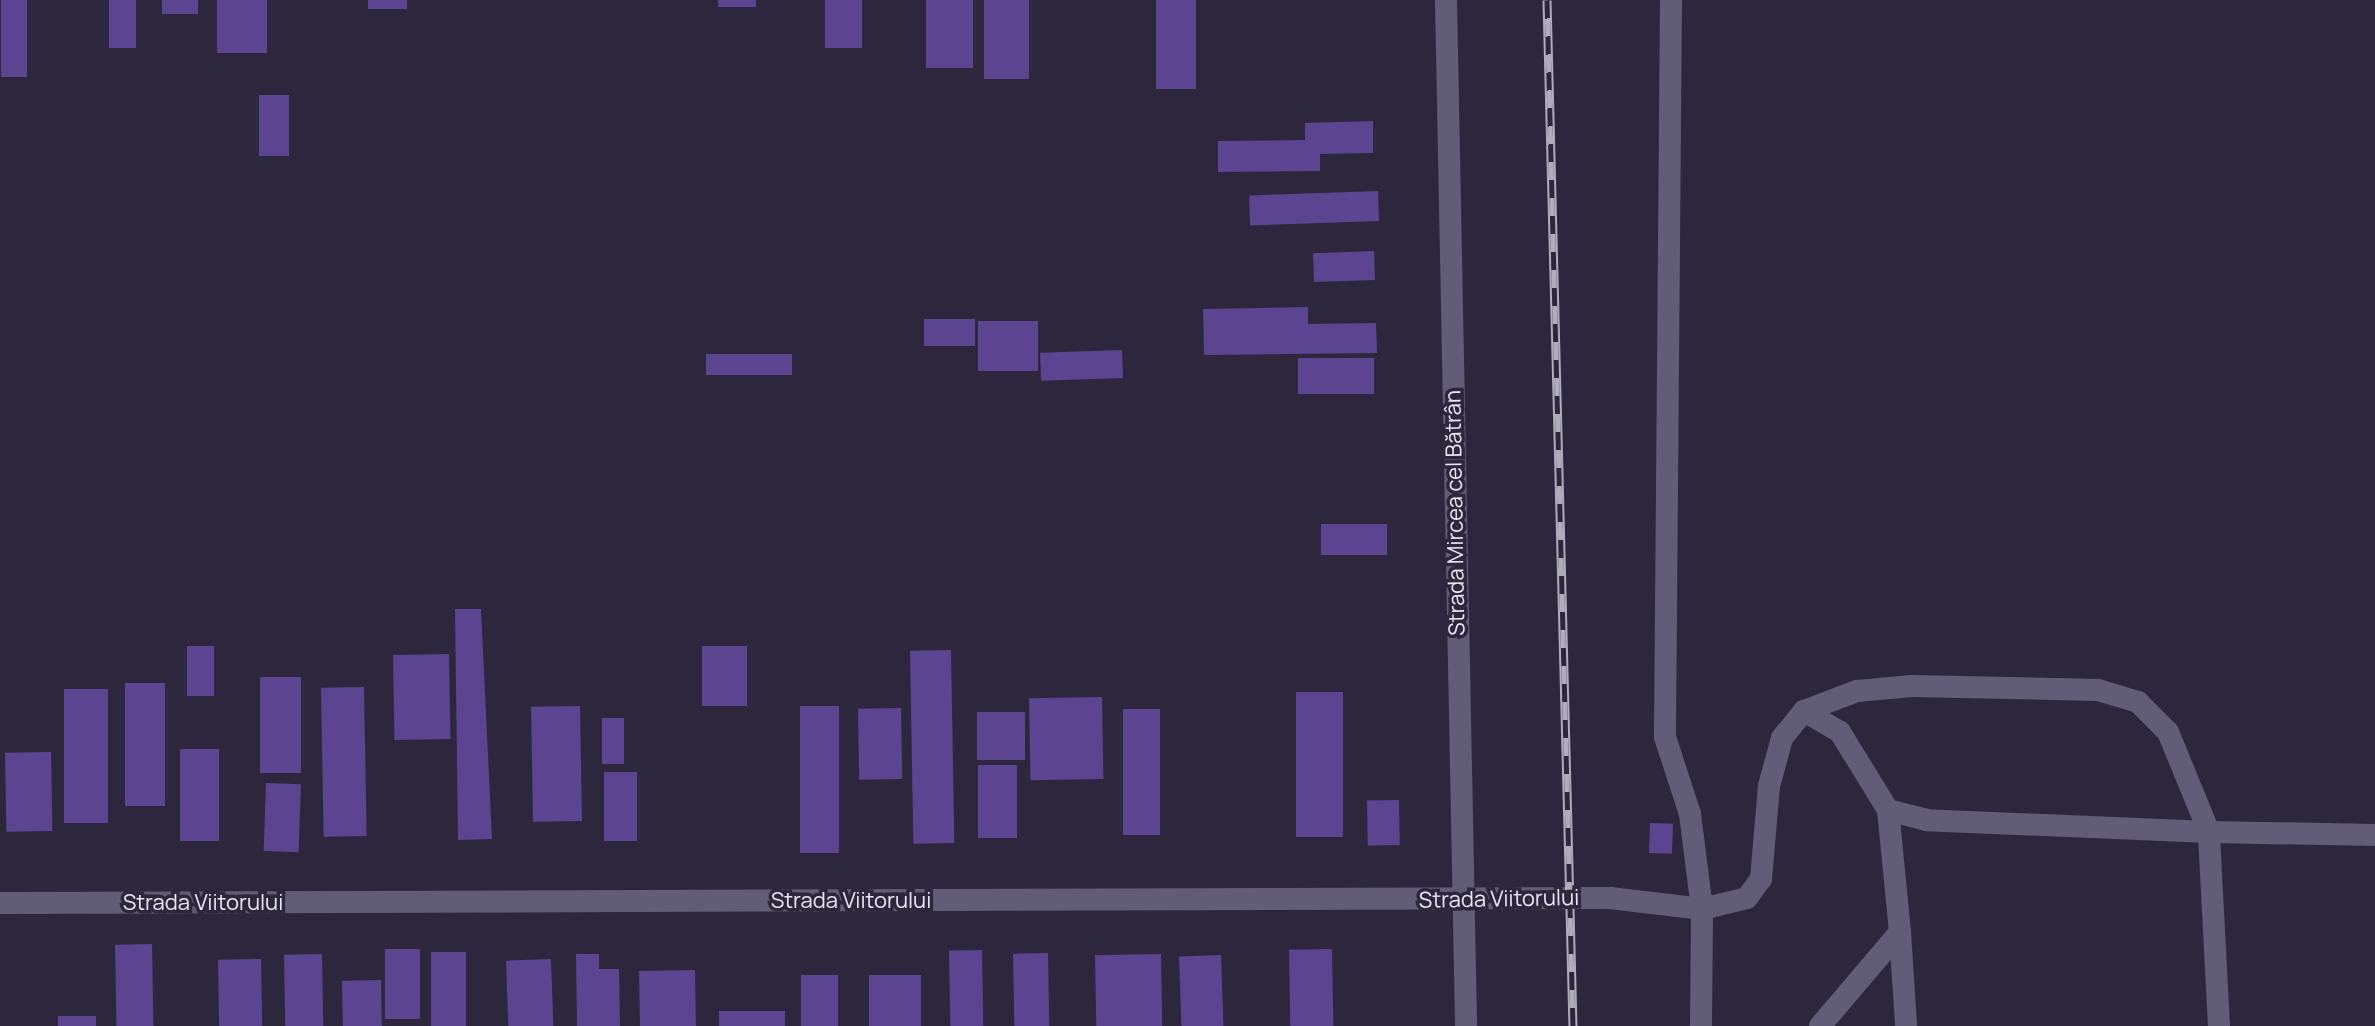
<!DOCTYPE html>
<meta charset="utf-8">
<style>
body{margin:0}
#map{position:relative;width:2375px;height:1026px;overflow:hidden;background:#2c273c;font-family:Manrope,sans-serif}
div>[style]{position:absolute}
.building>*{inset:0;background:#5b4590;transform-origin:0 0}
.service>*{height:22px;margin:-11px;padding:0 11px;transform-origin:11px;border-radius:11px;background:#625d76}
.minor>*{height:22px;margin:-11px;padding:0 11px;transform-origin:11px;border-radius:11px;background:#625d76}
.rail>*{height:9px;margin-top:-4.5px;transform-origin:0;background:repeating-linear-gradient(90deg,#2c273c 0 18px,#afacbc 0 36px);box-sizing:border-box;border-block:2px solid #afacbc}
span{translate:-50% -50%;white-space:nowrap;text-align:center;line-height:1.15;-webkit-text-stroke:7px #2c273c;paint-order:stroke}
.street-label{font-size:22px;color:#e8e6f4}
</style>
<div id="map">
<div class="building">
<div style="left:1px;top:0;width:26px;height:77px"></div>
<div style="left:109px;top:0;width:27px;height:48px"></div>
<div style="left:162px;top:0;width:36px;height:14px"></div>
<div style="left:217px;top:0;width:50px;height:53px"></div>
<div style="left:368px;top:0;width:39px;height:9px"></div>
<div style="left:718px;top:0;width:38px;height:7px"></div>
<div style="left:825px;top:0;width:37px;height:48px"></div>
<div style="left:926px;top:0;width:47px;height:68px"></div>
<div style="left:984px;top:0;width:45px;height:79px"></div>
<div style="left:1156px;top:0;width:40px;height:89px"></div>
<div style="left:259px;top:95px;width:30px;height:61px"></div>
<div style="clip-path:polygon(1373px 121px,1373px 153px,1320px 154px,1320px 171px,1218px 172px,1218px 141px,1305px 140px,1305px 123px)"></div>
<div style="left:1378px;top:191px;width:30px;height:129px;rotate:88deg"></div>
<div style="left:1374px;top:251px;width:29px;height:61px;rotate:88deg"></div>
<div style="clip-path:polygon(1308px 307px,1308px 324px,1376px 323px,1377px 353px,1204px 355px,1203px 309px)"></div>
<div style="left:975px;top:319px;width:27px;height:51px;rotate:90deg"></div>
<div style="left:1038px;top:321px;width:50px;height:60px;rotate:90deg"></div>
<div style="left:1122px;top:350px;width:28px;height:82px;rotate:88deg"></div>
<div style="left:792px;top:354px;width:21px;height:86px;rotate:90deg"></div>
<div style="left:1374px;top:358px;width:36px;height:76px;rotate:90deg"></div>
<div style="left:1387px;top:524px;width:31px;height:66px;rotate:90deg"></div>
<div style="clip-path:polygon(455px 609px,481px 609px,492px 839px,458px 840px)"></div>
<div style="left:187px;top:646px;width:27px;height:50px"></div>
<div style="left:702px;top:646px;width:45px;height:60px"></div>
<div style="left:951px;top:650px;width:193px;height:41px;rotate:89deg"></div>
<div style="left:449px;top:654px;width:85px;height:56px;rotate:89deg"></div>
<div style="left:260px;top:677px;width:41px;height:96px"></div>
<div style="left:125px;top:683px;width:40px;height:123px"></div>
<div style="left:364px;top:687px;width:149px;height:43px;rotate:89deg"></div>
<div style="left:64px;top:689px;width:44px;height:134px"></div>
<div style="left:1296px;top:692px;width:47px;height:145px"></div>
<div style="left:1102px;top:697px;width:82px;height:73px;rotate:89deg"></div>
<div style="left:580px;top:706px;width:115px;height:49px;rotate:89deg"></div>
<div style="left:800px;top:706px;width:39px;height:147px"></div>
<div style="left:901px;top:708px;width:71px;height:43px;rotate:89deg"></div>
<div style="left:1123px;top:709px;width:37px;height:126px"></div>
<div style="left:1025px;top:712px;width:48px;height:48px;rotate:90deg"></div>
<div style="left:602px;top:718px;width:22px;height:46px"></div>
<div style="left:180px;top:749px;width:39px;height:92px"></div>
<div style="left:51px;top:752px;width:79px;height:46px;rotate:89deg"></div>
<div style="left:978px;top:765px;width:39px;height:73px"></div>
<div style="left:604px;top:772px;width:33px;height:69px"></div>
<div style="left:266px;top:783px;width:35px;height:68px;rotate:2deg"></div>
<div style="left:1399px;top:800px;width:45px;height:32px;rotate:89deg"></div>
<div style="left:1650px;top:823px;width:23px;height:30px;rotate:2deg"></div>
<div style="left:152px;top:944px;width:82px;height:37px;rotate:89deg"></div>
<div style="left:385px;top:949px;width:35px;height:70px"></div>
<div style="left:1332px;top:949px;width:77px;height:43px;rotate:89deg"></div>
<div style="left:982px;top:950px;width:76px;height:33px;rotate:89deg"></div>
<div style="left:431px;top:952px;width:35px;height:74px"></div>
<div style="left:1048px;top:953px;width:73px;height:35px;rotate:89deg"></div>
<div style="left:322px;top:954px;width:72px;height:38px;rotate:89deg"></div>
<div style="clip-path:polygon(576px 954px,599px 954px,599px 969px,619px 969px,620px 1026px,577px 1026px)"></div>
<div style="left:1161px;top:954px;width:72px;height:66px;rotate:89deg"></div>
<div style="left:1221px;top:955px;width:71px;height:42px;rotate:88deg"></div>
<div style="left:261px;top:959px;width:67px;height:43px;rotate:89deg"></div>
<div style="left:551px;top:959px;width:67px;height:45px;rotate:88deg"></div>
<div style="left:695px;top:970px;width:56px;height:56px;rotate:89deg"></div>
<div style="left:801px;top:975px;width:37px;height:51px"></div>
<div style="left:869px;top:975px;width:52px;height:51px"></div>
<div style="left:381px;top:980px;width:46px;height:39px;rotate:89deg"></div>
<div style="left:785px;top:1011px;width:15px;height:66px;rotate:90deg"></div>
<div style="left:58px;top:1016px;width:38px;height:10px"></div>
</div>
<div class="service">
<div style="left:1671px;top:0;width:737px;rotate:90.47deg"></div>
<div style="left:1665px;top:737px;width:81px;rotate:72deg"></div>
<div style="left:1690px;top:814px;width:96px;rotate:82.8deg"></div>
<div style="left:1702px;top:909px;width:46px;rotate:-13.7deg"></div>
<div style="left:1747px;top:898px;width:24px;rotate:-54deg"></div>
<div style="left:1761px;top:879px;width:93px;rotate:-85.1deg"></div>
<div style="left:1769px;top:786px;width:50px;rotate:-74.8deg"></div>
<div style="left:1782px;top:738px;width:35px;rotate:-51deg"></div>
<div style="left:1912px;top:686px;width:186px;rotate:1.2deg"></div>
<div style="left:2098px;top:690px;width:42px;rotate:16.7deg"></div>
<div style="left:2138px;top:702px;width:42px;rotate:45deg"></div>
<div style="left:2168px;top:732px;width:108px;rotate:67.7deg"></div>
<div style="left:2209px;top:832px;width:282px;rotate:-177.6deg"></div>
<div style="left:1927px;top:820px;width:40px;rotate:-165.6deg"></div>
<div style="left:1888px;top:810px;width:92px;rotate:-121.6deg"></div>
<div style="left:1840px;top:732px;width:42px;rotate:-149.7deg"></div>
<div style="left:1804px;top:711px;width:57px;rotate:-20.7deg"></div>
<div style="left:1857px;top:691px;width:55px;rotate:-5.2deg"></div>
<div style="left:1900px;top:932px;width:94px;rotate:86.3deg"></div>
<div style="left:1820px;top:1026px;width:123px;rotate:-49.6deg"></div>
<div style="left:1900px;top:932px;width:123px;rotate:-95.6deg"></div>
<div style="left:2219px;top:1026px;width:194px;rotate:-93deg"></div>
<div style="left:2209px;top:832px;width:166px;rotate:1deg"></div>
</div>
<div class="minor">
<div style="left:1446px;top:0;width:1026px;rotate:88.88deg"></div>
<div style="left:0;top:903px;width:1610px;rotate:-0.18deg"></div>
<div style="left:1610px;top:898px;width:93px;rotate:6.8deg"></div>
<div style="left:1702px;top:909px;width:117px;rotate:90.5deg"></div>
</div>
<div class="rail">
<div style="left:1547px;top:0;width:1026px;rotate:88.55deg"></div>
</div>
<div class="street-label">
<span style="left:1455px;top:513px;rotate:-91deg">Strada Mircea cel Bătrân</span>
<span style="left:1499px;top:899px;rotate:-1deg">Strada Viitorului</span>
<span style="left:851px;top:901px">Strada Viitorului</span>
<span style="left:203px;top:903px">Strada Viitorului</span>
</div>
</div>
